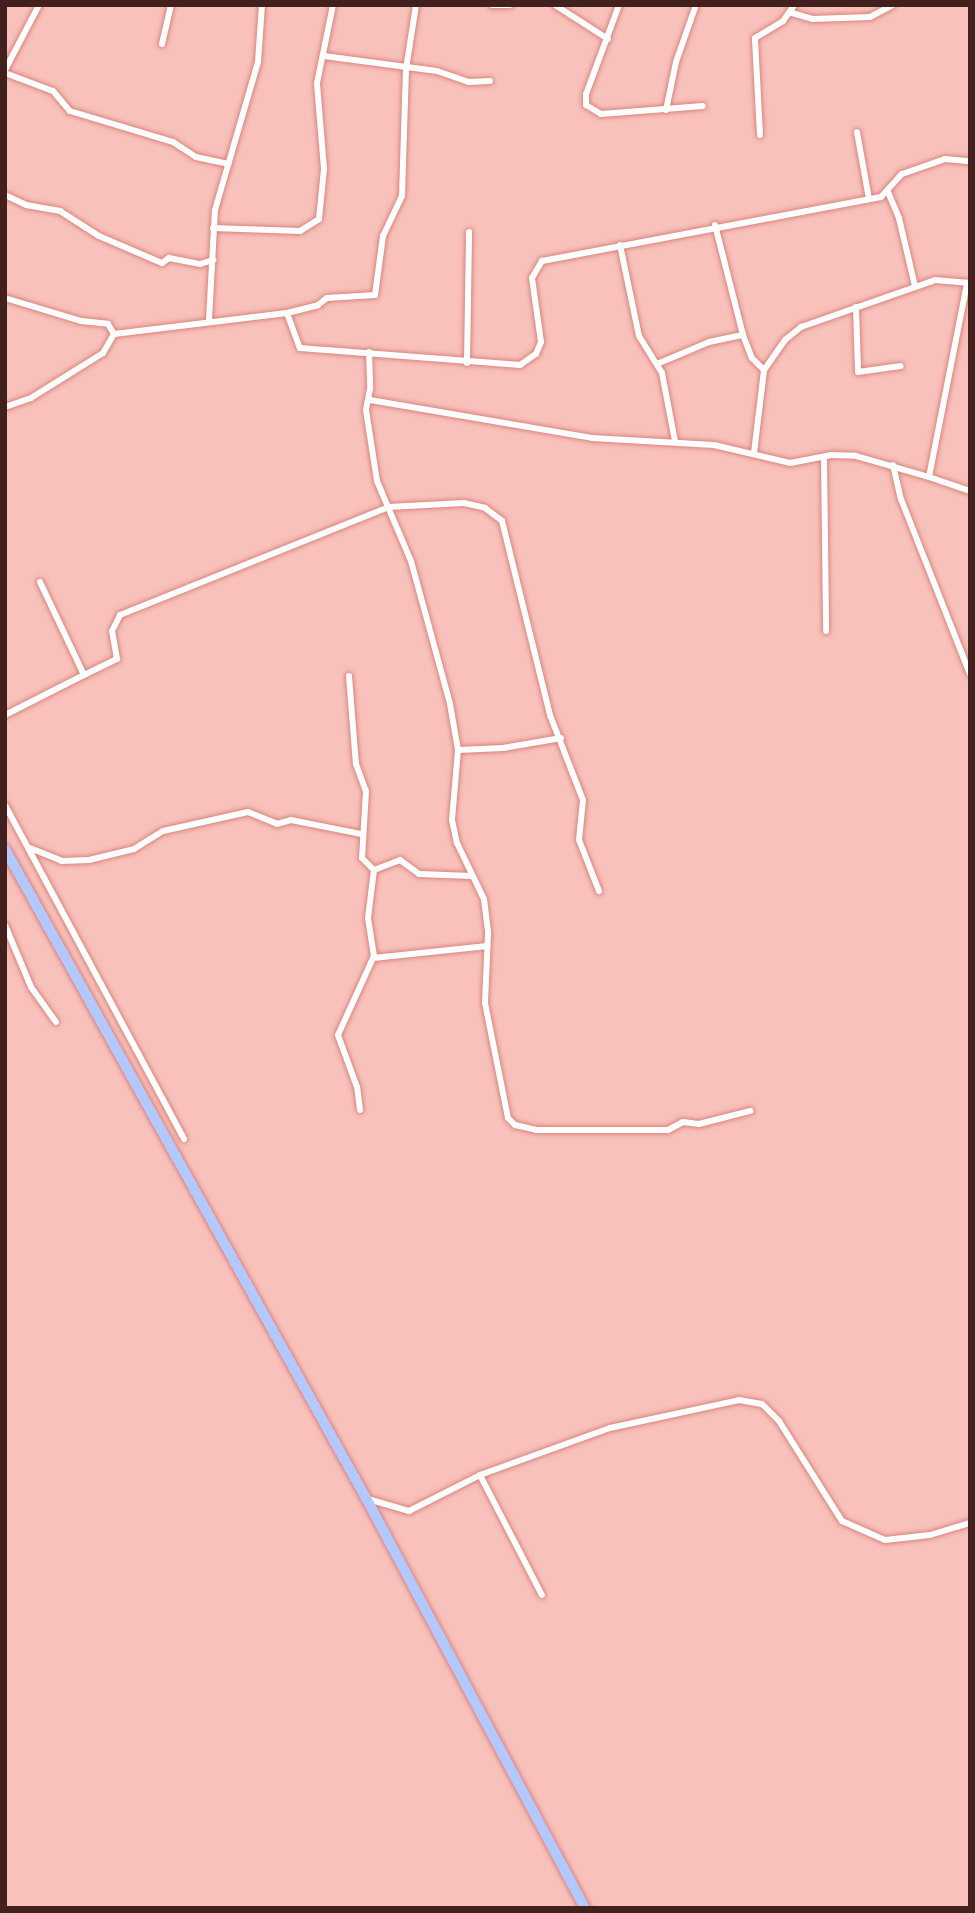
<!DOCTYPE html>
<style>
body{margin:0}
#map{position:relative;width:975px;height:1913px;overflow:hidden;background:#f8c1bb;font-family:Lato,sans-serif}
div>[style]{position:absolute}
.roads{filter:drop-shadow(0 0 2px #db857d) drop-shadow(0 0 2px #db857d)}
.street>*{height:6px;margin:-3px;padding:0 3px;transform-origin:3px;border-radius:3px;background:#fff}
.primary>*{height:10px;margin:-5px;padding:0 5px;transform-origin:5px;border-radius:5px;background:#b2c8fe}
span{translate:-50% -50%;white-space:nowrap;text-align:center;line-height:1.15;-webkit-text-stroke:5px #f9d4cf;paint-order:stroke}
.frame{position:absolute;inset:0;border:7px solid #42201d;pointer-events:none}
</style>
<div id="map">
<div class="roads">
<div class="street">
<div style="left:492px;top:5px;width:18px"></div>
<div style="left:555px;top:5px;width:63px;rotate:32.7deg"></div>
<div style="left:619px;top:5px;width:95px;rotate:110.3deg"></div>
<div style="left:586px;top:94px;width:11px;rotate:90deg"></div>
<div style="left:586px;top:105px;width:17px;rotate:31deg"></div>
<div style="left:601px;top:114px;width:102px;rotate:-4.5deg"></div>
<div style="left:792px;top:13px;width:22px;rotate:16deg"></div>
<div style="left:813px;top:19px;width:57px;rotate:-2deg"></div>
<div style="left:870px;top:17px;width:26px;rotate:-28deg"></div>
<div style="left:162px;top:44px;width:40px;rotate:-77deg"></div>
<div style="left:324px;top:56px;width:114px;rotate:7.6deg"></div>
<div style="left:437px;top:71px;width:34px;rotate:19deg"></div>
<div style="left:469px;top:82px;width:21px;rotate:-3deg"></div>
<div style="left:5px;top:70px;width:73px;rotate:-62.4deg"></div>
<div style="left:5px;top:73px;width:51px;rotate:20.6deg"></div>
<div style="left:53px;top:91px;width:26px;rotate:50deg"></div>
<div style="left:70px;top:111px;width:108px;rotate:16.8deg"></div>
<div style="left:173px;top:142px;width:27px;rotate:33deg"></div>
<div style="left:196px;top:157px;width:33px;rotate:12deg"></div>
<div style="left:666px;top:110px;width:49px;rotate:-78.2deg"></div>
<div style="left:676px;top:62px;width:60px;rotate:-70.7deg"></div>
<div style="left:857px;top:132px;width:68px;rotate:79.8deg"></div>
<div style="left:760px;top:135px;width:97px;rotate:-93deg"></div>
<div style="left:755px;top:38px;width:33px;rotate:-31deg"></div>
<div style="left:783px;top:21px;width:19px;rotate:-55deg"></div>
<div style="left:888px;top:192px;width:28px;rotate:67deg"></div>
<div style="left:899px;top:218px;width:70px;rotate:76.8deg"></div>
<div style="left:5px;top:195px;width:23px;rotate:25deg"></div>
<div style="left:26px;top:205px;width:35px;rotate:10deg"></div>
<div style="left:60px;top:211px;width:46px;rotate:32.7deg"></div>
<div style="left:99px;top:236px;width:69px;rotate:23.2deg"></div>
<div style="left:162px;top:263px;width:9px;rotate:-36deg"></div>
<div style="left:169px;top:258px;width:32px;rotate:11deg"></div>
<div style="left:200px;top:264px;width:14px;rotate:-17deg"></div>
<div style="left:715px;top:225px;width:114px;rotate:75.7deg"></div>
<div style="left:743px;top:335px;width:25px;rotate:69deg"></div>
<div style="left:752px;top:358px;width:17px;rotate:45deg"></div>
<div style="left:213px;top:228px;width:87px;rotate:2deg"></div>
<div style="left:300px;top:231px;width:22px;rotate:-32deg"></div>
<div style="left:319px;top:219px;width:50px;rotate:-84.3deg"></div>
<div style="left:324px;top:169px;width:86px;rotate:-94.7deg"></div>
<div style="left:317px;top:83px;width:80px;rotate:-78.4deg"></div>
<div style="left:620px;top:245px;width:93px;rotate:78.2deg"></div>
<div style="left:639px;top:336px;width:44px;rotate:58.1deg"></div>
<div style="left:662px;top:373px;width:69px;rotate:79.2deg"></div>
<div style="left:5px;top:298px;width:79px;rotate:16.8deg"></div>
<div style="left:81px;top:321px;width:27px;rotate:6deg"></div>
<div style="left:108px;top:324px;width:12px;rotate:59deg"></div>
<div style="left:114px;top:334px;width:22px;rotate:120deg"></div>
<div style="left:103px;top:353px;width:85px;rotate:148deg"></div>
<div style="left:31px;top:398px;width:28px;rotate:161deg"></div>
<div style="left:856px;top:307px;width:65px;rotate:88.2deg"></div>
<div style="left:858px;top:372px;width:43px;rotate:-7.9deg"></div>
<div style="left:287px;top:313px;width:37px;rotate:70deg"></div>
<div style="left:300px;top:348px;width:221px;rotate:4.4deg"></div>
<div style="left:520px;top:365px;width:19px;rotate:-35deg"></div>
<div style="left:536px;top:354px;width:13px;rotate:-67deg"></div>
<div style="left:541px;top:342px;width:65px;rotate:-98deg"></div>
<div style="left:532px;top:278px;width:20px;rotate:-60deg"></div>
<div style="left:542px;top:261px;width:345px;rotate:-10.7deg"></div>
<div style="left:881px;top:197px;width:31px;rotate:-48deg"></div>
<div style="left:902px;top:174px;width:46px;rotate:-19.2deg"></div>
<div style="left:945px;top:159px;width:25px;rotate:5deg"></div>
<div style="left:209px;top:320px;width:110px;rotate:-86.9deg"></div>
<div style="left:215px;top:210px;width:154px;rotate:-73.8deg"></div>
<div style="left:258px;top:62px;width:57px;rotate:-86deg"></div>
<div style="left:114px;top:334px;width:174px;rotate:-6.9deg"></div>
<div style="left:287px;top:313px;width:32px;rotate:-14deg"></div>
<div style="left:318px;top:305px;width:11px;rotate:-38deg"></div>
<div style="left:327px;top:298px;width:48px;rotate:-3.6deg"></div>
<div style="left:375px;top:295px;width:60px;rotate:-82.3deg"></div>
<div style="left:383px;top:236px;width:44px;rotate:-64.6deg"></div>
<div style="left:402px;top:196px;width:127px;rotate:-88.2deg"></div>
<div style="left:406px;top:69px;width:65px;rotate:-81.1deg"></div>
<div style="left:369px;top:352px;width:37px;rotate:88deg"></div>
<div style="left:370px;top:389px;width:21px;rotate:101deg"></div>
<div style="left:366px;top:410px;width:72px;rotate:81.2deg"></div>
<div style="left:377px;top:481px;width:87px;rotate:67deg"></div>
<div style="left:411px;top:561px;width:148px;rotate:74.7deg"></div>
<div style="left:450px;top:704px;width:47px;rotate:80.1deg"></div>
<div style="left:458px;top:750px;width:70px;rotate:94.9deg"></div>
<div style="left:452px;top:820px;width:24px;rotate:78deg"></div>
<div style="left:457px;top:843px;width:62px;rotate:64.3deg"></div>
<div style="left:484px;top:899px;width:35px;rotate:83deg"></div>
<div style="left:488px;top:934px;width:69px;rotate:92.5deg"></div>
<div style="left:485px;top:1003px;width:117px;rotate:78.7deg"></div>
<div style="left:508px;top:1118px;width:10px;rotate:45deg"></div>
<div style="left:515px;top:1125px;width:22px;rotate:13deg"></div>
<div style="left:536px;top:1130px;width:132px"></div>
<div style="left:668px;top:1130px;width:17px;rotate:-28deg"></div>
<div style="left:683px;top:1122px;width:16px;rotate:7deg"></div>
<div style="left:699px;top:1124px;width:53px;rotate:-14.3deg"></div>
<div style="left:467px;top:363px;width:131px;rotate:-89.1deg"></div>
<div style="left:657px;top:364px;width:56px;rotate:-22.9deg"></div>
<div style="left:709px;top:342px;width:35px;rotate:-12deg"></div>
<div style="left:370px;top:400px;width:225px;rotate:9.7deg"></div>
<div style="left:592px;top:438px;width:122px;rotate:3.3deg"></div>
<div style="left:714px;top:445px;width:78px;rotate:13.3deg"></div>
<div style="left:790px;top:463px;width:42px;rotate:-11deg"></div>
<div style="left:831px;top:455px;width:25px;rotate:2deg"></div>
<div style="left:856px;top:456px;width:76px;rotate:16deg"></div>
<div style="left:929px;top:477px;width:198px;rotate:-78.9deg"></div>
<div style="left:754px;top:453px;width:84px;rotate:-83.1deg"></div>
<div style="left:764px;top:370px;width:37px;rotate:-55deg"></div>
<div style="left:785px;top:340px;width:21px;rotate:-39deg"></div>
<div style="left:801px;top:327px;width:142px;rotate:-19.3deg"></div>
<div style="left:935px;top:280px;width:35px;rotate:5deg"></div>
<div style="left:824px;top:458px;width:173px;rotate:89.3deg"></div>
<div style="left:893px;top:465px;width:35px;rotate:77deg"></div>
<div style="left:901px;top:499px;width:188px;rotate:68.5deg"></div>
<div style="left:929px;top:477px;width:43px;rotate:18.9deg"></div>
<div style="left:84px;top:675px;width:37px;rotate:-26deg"></div>
<div style="left:117px;top:659px;width:28px;rotate:-100deg"></div>
<div style="left:112px;top:631px;width:18px;rotate:-63deg"></div>
<div style="left:120px;top:615px;width:289px;rotate:-21.9deg"></div>
<div style="left:388px;top:507px;width:76px;rotate:-3deg"></div>
<div style="left:464px;top:503px;width:22px;rotate:13deg"></div>
<div style="left:485px;top:508px;width:21px;rotate:37deg"></div>
<div style="left:502px;top:521px;width:200px;rotate:76.1deg"></div>
<div style="left:550px;top:715px;width:91px;rotate:68.8deg"></div>
<div style="left:583px;top:800px;width:40px;rotate:95.7deg"></div>
<div style="left:579px;top:840px;width:55px;rotate:68.6deg"></div>
<div style="left:349px;top:676px;width:88px;rotate:85.5deg"></div>
<div style="left:356px;top:764px;width:29px;rotate:70deg"></div>
<div style="left:366px;top:791px;width:67px;rotate:93.4deg"></div>
<div style="left:362px;top:858px;width:17px;rotate:45deg"></div>
<div style="left:374px;top:870px;width:28px;rotate:-21deg"></div>
<div style="left:400px;top:860px;width:24px;rotate:36deg"></div>
<div style="left:419px;top:874px;width:53px;rotate:2.2deg"></div>
<div style="left:5px;top:715px;width:89px;rotate:-26.9deg"></div>
<div style="left:84px;top:675px;width:103px;rotate:-115.3deg"></div>
<div style="left:458px;top:750px;width:45px;rotate:-2.5deg"></div>
<div style="left:503px;top:748px;width:59px;rotate:-9.8deg"></div>
<div style="left:5px;top:805px;width:379px;rotate:61.8deg"></div>
<div style="left:30px;top:848px;width:35px;rotate:22deg"></div>
<div style="left:62px;top:861px;width:27px;rotate:-2deg"></div>
<div style="left:89px;top:860px;width:46px;rotate:-13.7deg"></div>
<div style="left:134px;top:849px;width:34px;rotate:-32deg"></div>
<div style="left:163px;top:831px;width:87px;rotate:-12.6deg"></div>
<div style="left:248px;top:812px;width:31px;rotate:22deg"></div>
<div style="left:277px;top:824px;width:15px;rotate:-16deg"></div>
<div style="left:291px;top:820px;width:71px;rotate:11.3deg"></div>
<div style="left:5px;top:925px;width:67px;rotate:67.2deg"></div>
<div style="left:31px;top:987px;width:43px;rotate:54.5deg"></div>
<div style="left:373px;top:958px;width:115px;rotate:-6deg"></div>
<div style="left:360px;top:1110px;width:23px;rotate:-97deg"></div>
<div style="left:357px;top:1087px;width:55px;rotate:-110.1deg"></div>
<div style="left:338px;top:1035px;width:87px;rotate:-65.5deg"></div>
<div style="left:374px;top:956px;width:38px;rotate:-99deg"></div>
<div style="left:368px;top:918px;width:48px;rotate:-82.9deg"></div>
<div style="left:480px;top:1475px;width:135px;rotate:62.7deg"></div>
<div style="left:368px;top:1499px;width:43px;rotate:16.3deg"></div>
<div style="left:409px;top:1511px;width:80px;rotate:-26.9deg"></div>
<div style="left:480px;top:1475px;width:138px;rotate:-19.9deg"></div>
<div style="left:610px;top:1428px;width:132px;rotate:-12.2deg"></div>
<div style="left:739px;top:1400px;width:23px;rotate:10deg"></div>
<div style="left:762px;top:1404px;width:24px;rotate:45deg"></div>
<div style="left:779px;top:1421px;width:118px;rotate:57.8deg"></div>
<div style="left:842px;top:1521px;width:47px;rotate:23.8deg"></div>
<div style="left:885px;top:1540px;width:45px;rotate:-6.3deg"></div>
<div style="left:930px;top:1535px;width:42px;rotate:-16.7deg"></div>
</div>
<div class="primary">
<div style="left:5px;top:849px;width:743px;rotate:60.92deg"></div>
<div style="left:366px;top:1498px;width:465px;rotate:61.9deg"></div>
</div>
</div>
<div class="frame"></div>
</div>
